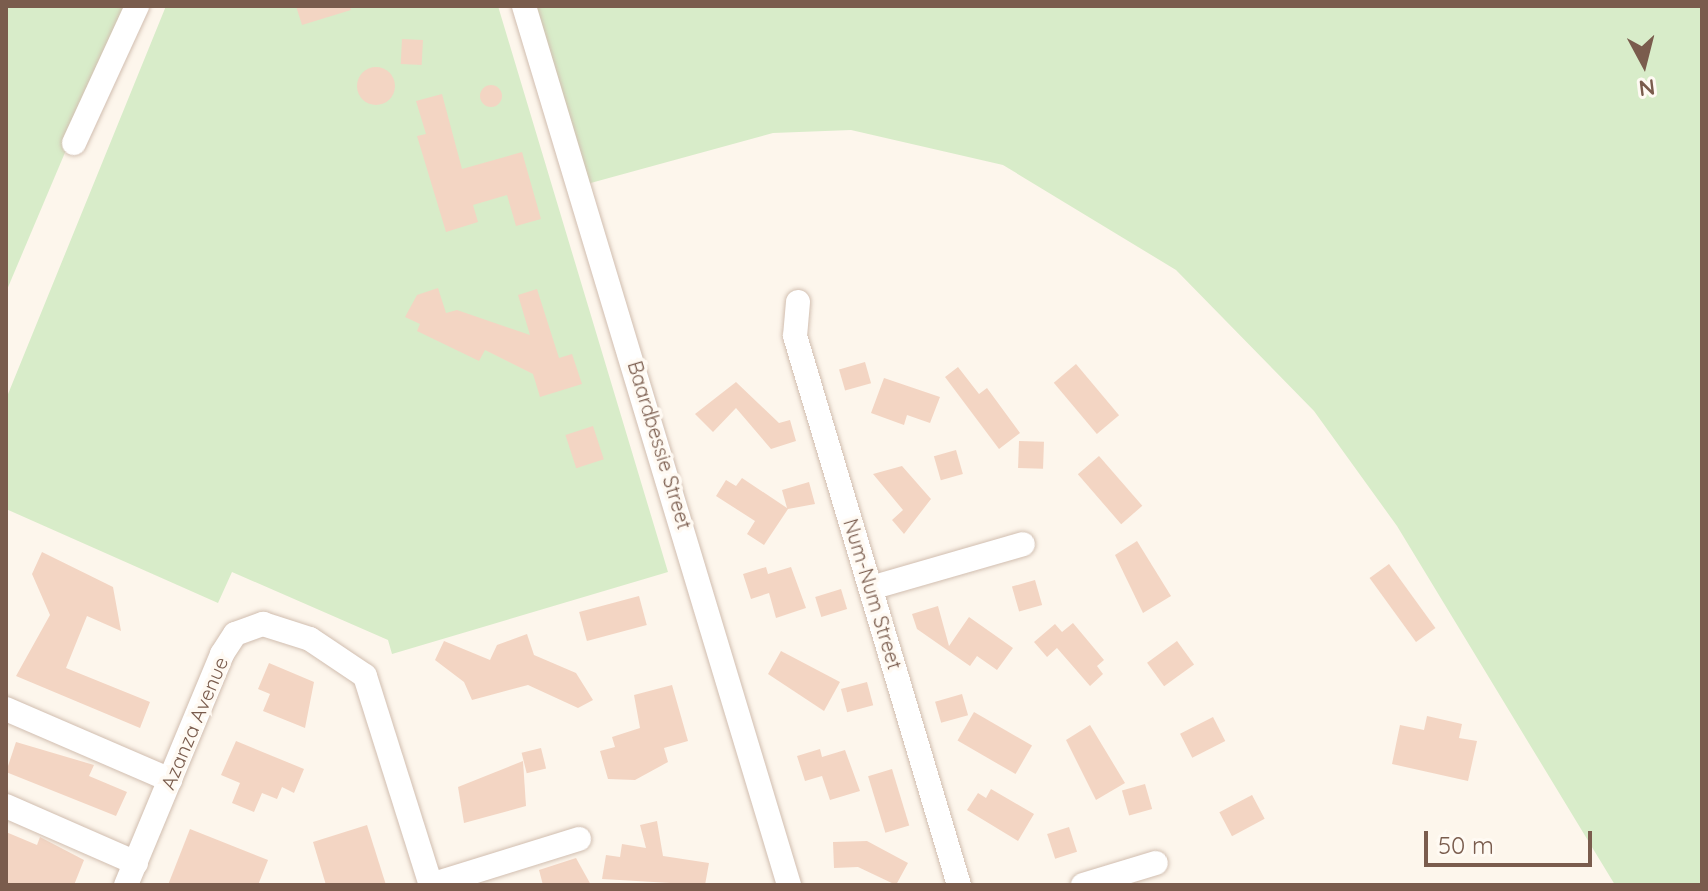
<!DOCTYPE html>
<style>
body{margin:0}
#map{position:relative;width:1708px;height:891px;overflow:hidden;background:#fdf6ec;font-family:Quicksand,sans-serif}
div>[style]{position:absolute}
.green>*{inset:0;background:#d8ecc9}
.building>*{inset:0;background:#f3d5c3;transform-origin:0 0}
.round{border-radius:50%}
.roads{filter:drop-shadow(0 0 2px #d1beb0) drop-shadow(0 0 2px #d1beb0)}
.minor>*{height:24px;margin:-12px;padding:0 12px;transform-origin:12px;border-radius:12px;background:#fff}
span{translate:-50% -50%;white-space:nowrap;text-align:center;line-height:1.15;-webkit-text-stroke:7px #fffaf3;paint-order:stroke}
.street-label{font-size:20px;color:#7a5c4d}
.frame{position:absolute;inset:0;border:8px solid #7a5c4d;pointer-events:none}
.north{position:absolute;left:1604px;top:24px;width:80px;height:80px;-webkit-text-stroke:6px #fffaf3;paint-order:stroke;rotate:173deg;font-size:22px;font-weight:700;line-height:32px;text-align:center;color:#7a5c4d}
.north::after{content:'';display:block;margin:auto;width:28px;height:36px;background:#7a5c4d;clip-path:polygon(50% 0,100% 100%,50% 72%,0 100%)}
.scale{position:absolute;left:1424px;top:831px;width:168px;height:36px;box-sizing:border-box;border:4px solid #7a5c4d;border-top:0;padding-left:10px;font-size:24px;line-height:28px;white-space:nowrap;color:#7a5c4d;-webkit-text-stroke:6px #fffaf3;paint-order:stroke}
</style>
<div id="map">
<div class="green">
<div style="clip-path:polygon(6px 6px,127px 6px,6px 292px)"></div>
<div style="clip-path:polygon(166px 6px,498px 6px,668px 572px,392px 654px,388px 640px,232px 572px,218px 603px,6px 509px,6px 399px)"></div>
<div style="clip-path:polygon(532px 6px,1702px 6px,1702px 885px,1615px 885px,1397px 526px,1314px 411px,1176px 270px,1003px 165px,851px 130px,773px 133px,587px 184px)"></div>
</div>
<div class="building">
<div style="clip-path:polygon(296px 6px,350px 6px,351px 10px,302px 25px)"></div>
<div style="left:402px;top:39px;width:21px;height:25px;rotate:3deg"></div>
<div class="round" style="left:357px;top:67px;width:38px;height:38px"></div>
<div class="round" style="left:480px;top:85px;width:22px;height:22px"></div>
<div style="clip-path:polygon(442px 94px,462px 169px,522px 152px,541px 219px,516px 226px,507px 195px,473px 205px,478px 222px,446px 232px,417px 136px,426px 134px,416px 101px)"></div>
<div style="clip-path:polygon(438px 288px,446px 313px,457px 310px,530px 335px,518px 295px,537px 289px,559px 358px,572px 354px,582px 384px,540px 397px,533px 374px,485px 350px,479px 361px,417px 331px,420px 324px,405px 317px,417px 295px)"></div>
<div style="left:865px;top:362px;width:22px;height:27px;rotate:74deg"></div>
<div style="left:1076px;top:364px;width:67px;height:29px;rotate:50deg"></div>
<div style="clip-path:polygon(958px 367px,979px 394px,987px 388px,1020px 433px,999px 449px,945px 377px)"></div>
<div style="clip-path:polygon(884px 378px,940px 397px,930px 423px,907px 415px,904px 425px,871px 413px)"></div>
<div style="clip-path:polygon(736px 382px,779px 423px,790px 420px,796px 441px,771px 449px,736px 408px,713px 432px,695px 414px)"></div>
<div style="left:593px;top:426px;width:35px;height:29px;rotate:72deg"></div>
<div style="left:1019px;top:441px;width:25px;height:27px;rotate:2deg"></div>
<div style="left:956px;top:450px;width:25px;height:23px;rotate:74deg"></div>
<div style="left:1099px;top:456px;width:66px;height:28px;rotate:49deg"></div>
<div style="clip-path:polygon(902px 466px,931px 499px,904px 534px,892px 520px,903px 510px,873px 474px)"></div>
<div style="clip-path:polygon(742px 478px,787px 508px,782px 490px,809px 482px,815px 504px,788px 509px,764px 545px,747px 534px,755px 521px,716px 496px,726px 480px,736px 486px)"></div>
<div style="clip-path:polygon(1137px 541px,1171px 596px,1143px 613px,1115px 555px)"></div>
<div style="clip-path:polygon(42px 552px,113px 587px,121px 631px,87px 616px,66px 668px,150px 702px,140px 728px,16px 676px,50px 615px,32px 574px)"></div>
<div style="left:1389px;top:564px;width:79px;height:24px;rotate:54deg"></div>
<div style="clip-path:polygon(766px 567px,768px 574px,791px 567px,806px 608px,776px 618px,769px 593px,751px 599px,743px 574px)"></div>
<div style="left:1035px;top:580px;width:26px;height:24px;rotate:74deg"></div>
<div style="left:841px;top:589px;width:21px;height:27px;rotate:73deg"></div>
<div style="left:639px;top:596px;width:30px;height:62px;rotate:75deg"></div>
<div style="clip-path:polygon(938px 606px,949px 646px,969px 617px,1013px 648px,997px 670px,977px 656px,970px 666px,917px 629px,912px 614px)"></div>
<div style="clip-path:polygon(1073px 623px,1104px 660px,1097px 666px,1103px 674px,1090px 686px,1057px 648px,1047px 657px,1034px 642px,1055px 624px,1062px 632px)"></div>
<div style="clip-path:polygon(527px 634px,534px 655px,576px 673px,593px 700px,578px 708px,528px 685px,472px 700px,464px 682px,435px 660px,444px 641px,490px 660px,497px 645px)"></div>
<div style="left:1177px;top:641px;width:29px;height:37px;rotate:54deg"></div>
<div style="clip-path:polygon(781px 651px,840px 682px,824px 711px,768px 674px)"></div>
<div style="clip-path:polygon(269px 663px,314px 682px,305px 728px,263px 711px,270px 694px,258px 689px)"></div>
<div style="left:867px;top:682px;width:24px;height:27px;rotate:75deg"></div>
<div style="clip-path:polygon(672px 685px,688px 741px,664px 748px,668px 762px,635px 780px,608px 779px,600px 751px,615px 747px,612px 737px,640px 728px,634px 695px)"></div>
<div style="left:962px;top:694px;width:22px;height:28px;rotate:74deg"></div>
<div style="left:974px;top:712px;width:67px;height:33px;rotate:30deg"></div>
<div style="clip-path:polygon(1427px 716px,1462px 724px,1459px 738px,1477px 741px,1468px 781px,1392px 764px,1400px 725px,1424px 730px)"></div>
<div style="left:1213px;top:717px;width:27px;height:37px;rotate:63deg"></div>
<div style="clip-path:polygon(1090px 725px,1125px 783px,1096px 800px,1066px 740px)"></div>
<div style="clip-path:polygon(236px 741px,304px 769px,294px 793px,282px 787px,277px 799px,262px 793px,254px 812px,232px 803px,240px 783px,221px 775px)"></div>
<div style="clip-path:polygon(16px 742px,94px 765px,89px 776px,127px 792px,116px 816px,6px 772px)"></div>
<div style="left:541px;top:748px;width:21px;height:20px;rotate:76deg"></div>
<div style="clip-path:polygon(820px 749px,822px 757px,845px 750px,860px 791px,830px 800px,822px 776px,805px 781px,797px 756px)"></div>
<div style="clip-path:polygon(523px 761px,526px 806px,464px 823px,458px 787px)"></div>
<div style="left:892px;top:769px;width:59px;height:25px;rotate:73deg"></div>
<div style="left:1145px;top:784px;width:26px;height:24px;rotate:74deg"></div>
<div style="clip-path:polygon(991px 789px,1034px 814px,1018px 841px,967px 810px,978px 793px,986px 798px)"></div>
<div style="left:1252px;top:795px;width:27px;height:37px;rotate:62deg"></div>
<div style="clip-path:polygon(657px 821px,663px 856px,709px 863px,705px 885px,602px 879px,606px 855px,620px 857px,622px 844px,646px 848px,640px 825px)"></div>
<div style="clip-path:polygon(367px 825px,386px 885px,326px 885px,313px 842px)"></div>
<div style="left:1069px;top:827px;width:26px;height:23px;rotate:72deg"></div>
<div style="clip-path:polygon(190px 829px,268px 860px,258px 885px,168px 885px)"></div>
<div style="clip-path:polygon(6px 832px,37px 845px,40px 837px,84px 860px,74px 885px,6px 885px)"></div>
<div style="clip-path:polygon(867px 841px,908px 863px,896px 885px,858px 867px,834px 868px,833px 842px)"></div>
<div style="clip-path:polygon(576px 858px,591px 885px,543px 885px,539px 870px)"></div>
</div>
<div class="roads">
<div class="minor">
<div style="left:524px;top:6px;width:918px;rotate:73.22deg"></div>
<div style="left:74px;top:143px;width:151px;rotate:-65.3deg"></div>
<div style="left:798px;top:302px;width:34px;rotate:95deg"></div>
<div style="left:795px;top:336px;width:573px;rotate:73.37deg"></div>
<div style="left:871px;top:588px;width:158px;rotate:-16.1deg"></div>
<div style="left:6px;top:709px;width:179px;rotate:23.4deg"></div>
<div style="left:6px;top:806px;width:142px;rotate:23.7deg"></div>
<div style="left:126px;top:885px;width:250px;rotate:-67.4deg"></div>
<div style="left:222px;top:654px;width:24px;rotate:-57deg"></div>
<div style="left:235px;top:634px;width:30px;rotate:-20deg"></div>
<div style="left:263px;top:624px;width:49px;rotate:17.7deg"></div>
<div style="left:310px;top:639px;width:66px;rotate:33.9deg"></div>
<div style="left:365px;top:676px;width:219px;rotate:72.5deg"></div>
<div style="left:431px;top:885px;width:155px;rotate:-17.3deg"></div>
<div style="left:1083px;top:885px;width:76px;rotate:-16.8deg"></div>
</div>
</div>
<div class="street-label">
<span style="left:660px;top:445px;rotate:73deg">Baardbessie Street</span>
<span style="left:873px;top:594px;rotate:73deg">Num-Num Street</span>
<span style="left:194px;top:723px;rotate:-67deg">Azanza Avenue</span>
</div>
<div class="frame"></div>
<div class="north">N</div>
<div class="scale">50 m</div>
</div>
